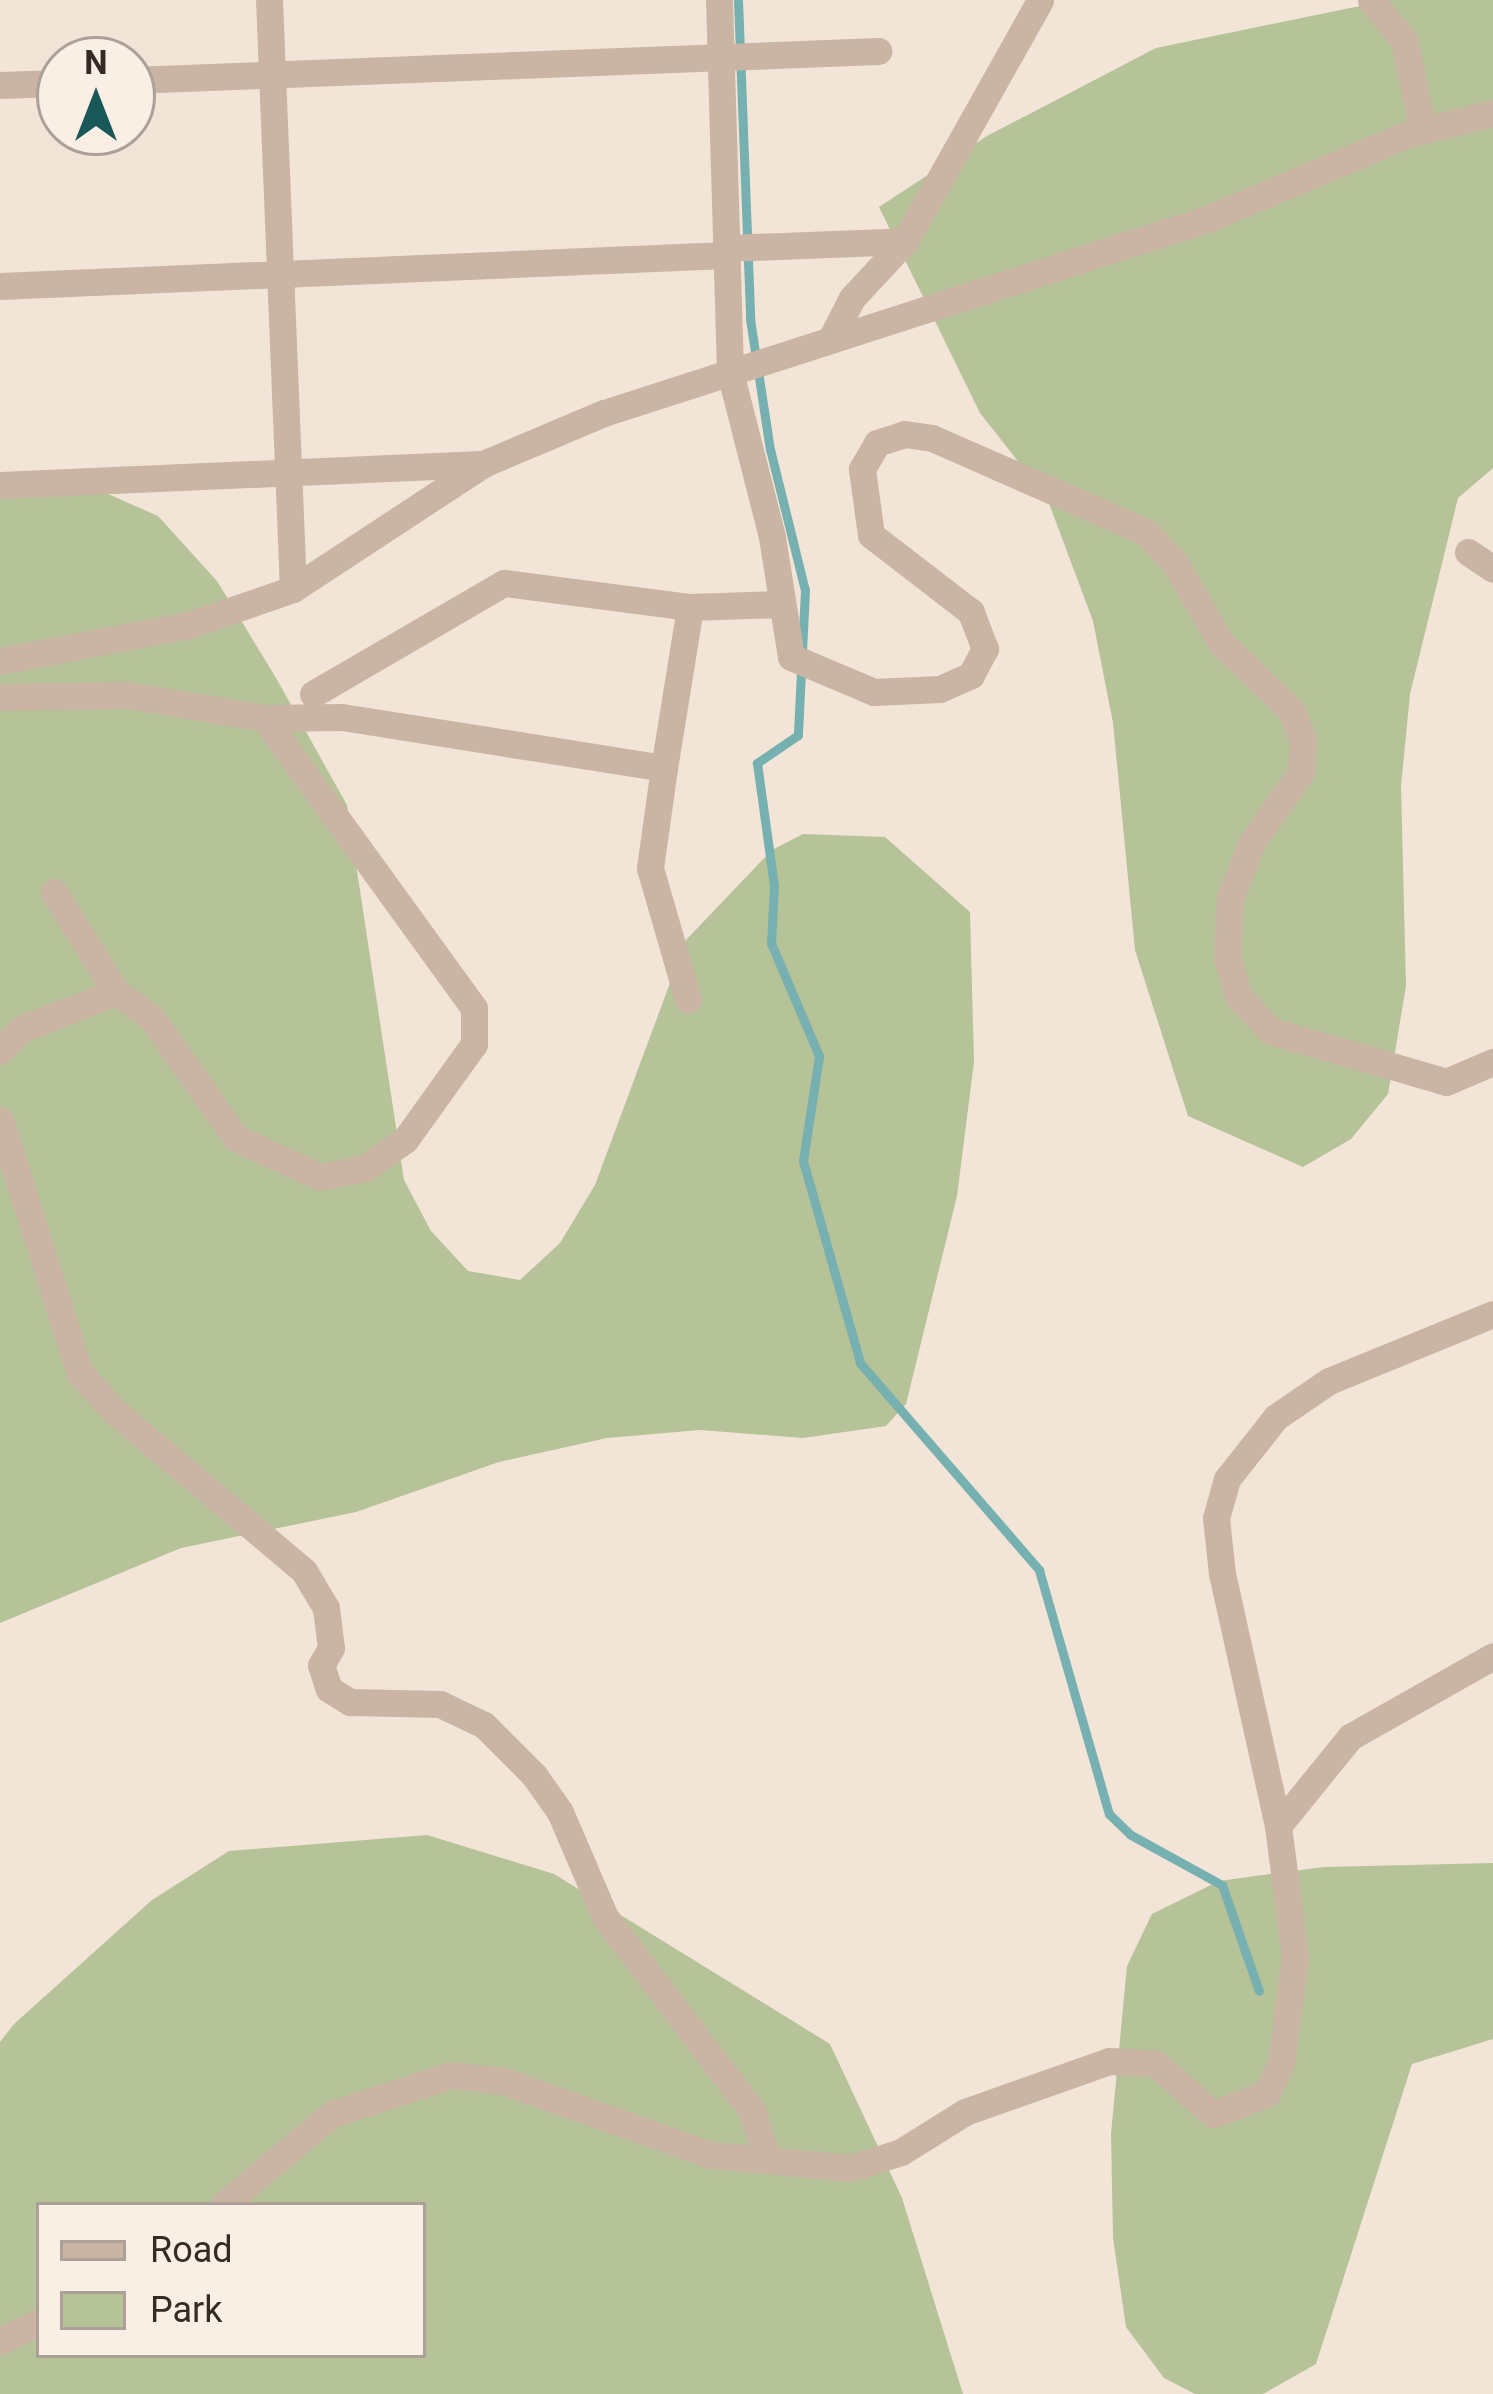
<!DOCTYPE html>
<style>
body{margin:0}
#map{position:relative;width:1493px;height:2394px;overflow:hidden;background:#f2e5d8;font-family:Roboto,sans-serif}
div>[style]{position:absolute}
.green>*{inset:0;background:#b6c298}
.stream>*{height:9px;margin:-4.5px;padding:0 4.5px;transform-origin:4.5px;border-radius:4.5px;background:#76b0b0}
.street>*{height:27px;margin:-13.5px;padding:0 13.5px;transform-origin:13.5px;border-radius:13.5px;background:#cab4a4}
span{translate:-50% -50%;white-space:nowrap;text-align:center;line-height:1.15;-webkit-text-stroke:10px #faefe5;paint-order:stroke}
.legend{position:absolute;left:36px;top:2202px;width:390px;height:156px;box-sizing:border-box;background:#faefe5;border:3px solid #aca099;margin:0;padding:15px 21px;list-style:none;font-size:36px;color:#362a26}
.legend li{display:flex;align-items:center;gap:24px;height:60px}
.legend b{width:60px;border:3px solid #aca099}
.north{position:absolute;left:36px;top:36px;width:120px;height:120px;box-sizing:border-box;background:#faefe5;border:3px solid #aca099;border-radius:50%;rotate:0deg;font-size:33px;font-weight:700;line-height:48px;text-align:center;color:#362a26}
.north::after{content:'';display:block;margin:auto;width:42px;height:54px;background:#1a5758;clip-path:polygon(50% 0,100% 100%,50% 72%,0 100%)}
</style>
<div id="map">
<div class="green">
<div style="clip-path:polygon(1389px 0,1493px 0,1493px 468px,1458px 498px,1410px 694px,1401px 786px,1406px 986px,1388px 1094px,1351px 1139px,1303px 1167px,1188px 1116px,1135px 950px,1113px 723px,1093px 621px,1047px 498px,980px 413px,879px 207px,987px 136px,1156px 48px)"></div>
<div style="clip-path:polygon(0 477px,90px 486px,158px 516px,217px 581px,276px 678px,347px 805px,404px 1180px,431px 1231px,468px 1271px,520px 1280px,560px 1243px,595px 1185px,686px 940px,772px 850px,803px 834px,885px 837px,970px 912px,974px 1062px,957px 1196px,906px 1404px,886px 1426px,803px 1438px,700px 1430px,607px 1438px,499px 1462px,356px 1512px,181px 1548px,0 1623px)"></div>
<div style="clip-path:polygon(evenodd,427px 1835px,554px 1874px,830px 2044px,902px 2198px,963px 2394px,0 2394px,0 2042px,14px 2024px,152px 1900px,229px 1851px,427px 1835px,39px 2205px,423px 2205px,423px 2355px,39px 2355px,39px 2205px)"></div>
<div style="clip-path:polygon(1493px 1863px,1493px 2039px,1412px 2064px,1316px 2364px,1263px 2394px,1195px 2394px,1164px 2378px,1126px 2327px,1113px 2238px,1111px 2134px,1127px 1966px,1152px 1914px,1219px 1881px,1323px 1867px)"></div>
</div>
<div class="stream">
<div style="left:738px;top:0;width:319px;rotate:87.8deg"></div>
<div style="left:750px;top:319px;width:132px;rotate:81.3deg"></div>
<div style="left:770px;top:449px;width:145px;rotate:76.1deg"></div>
<div style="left:805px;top:590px;width:145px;rotate:92.8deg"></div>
<div style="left:798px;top:735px;width:50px;rotate:145.7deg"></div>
<div style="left:757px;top:763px;width:124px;rotate:82.1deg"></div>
<div style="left:774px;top:886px;width:57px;rotate:93deg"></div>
<div style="left:771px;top:943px;width:123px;rotate:67deg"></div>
<div style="left:819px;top:1056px;width:106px;rotate:98.7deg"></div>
<div style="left:803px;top:1161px;width:210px;rotate:74.2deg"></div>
<div style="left:860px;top:1363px;width:274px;rotate:49.1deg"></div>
<div style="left:1039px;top:1570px;width:254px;rotate:74deg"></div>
<div style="left:1109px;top:1814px;width:30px;rotate:44deg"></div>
<div style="left:1131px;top:1835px;width:104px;rotate:28.8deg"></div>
<div style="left:1222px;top:1885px;width:112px;rotate:70.8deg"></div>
</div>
<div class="street">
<div style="left:269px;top:0;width:589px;rotate:87.67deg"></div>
<div style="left:719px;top:0;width:372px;rotate:88.3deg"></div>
<div style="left:730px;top:372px;width:170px;rotate:75.7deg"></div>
<div style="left:772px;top:537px;width:121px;rotate:81deg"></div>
<div style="left:791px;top:657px;width:90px;rotate:22.9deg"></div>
<div style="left:874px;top:692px;width:66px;rotate:-2.6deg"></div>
<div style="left:940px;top:689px;width:34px;rotate:-24deg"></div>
<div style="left:971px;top:675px;width:30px;rotate:-62deg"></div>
<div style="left:985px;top:649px;width:40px;rotate:-111deg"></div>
<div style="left:971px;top:612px;width:126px;rotate:-142.4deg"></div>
<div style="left:871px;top:535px;width:67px;rotate:-97.8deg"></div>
<div style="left:862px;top:469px;width:30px;rotate:-60deg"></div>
<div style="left:877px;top:443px;width:28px;rotate:-18deg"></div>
<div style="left:904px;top:434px;width:28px;rotate:8deg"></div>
<div style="left:932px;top:438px;width:234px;rotate:23.7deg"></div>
<div style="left:1146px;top:532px;width:42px;rotate:46.9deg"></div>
<div style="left:1175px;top:563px;width:92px;rotate:60.1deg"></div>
<div style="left:1221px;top:643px;width:97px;rotate:43.7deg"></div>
<div style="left:1291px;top:710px;width:32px;rotate:68deg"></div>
<div style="left:1303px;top:740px;width:32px;rotate:94deg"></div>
<div style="left:1301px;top:772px;width:85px;rotate:125deg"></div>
<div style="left:1252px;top:842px;width:60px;rotate:111.4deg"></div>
<div style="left:1230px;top:898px;width:59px;rotate:92.9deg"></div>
<div style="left:1227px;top:957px;width:41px;rotate:74.2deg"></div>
<div style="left:1238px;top:996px;width:48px;rotate:46.7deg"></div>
<div style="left:1271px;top:1031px;width:182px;rotate:16.2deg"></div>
<div style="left:1446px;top:1082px;width:51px;rotate:-23.1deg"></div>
<div style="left:1371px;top:0;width:52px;rotate:50.5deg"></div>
<div style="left:1404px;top:40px;width:92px;rotate:78.1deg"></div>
<div style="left:132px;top:80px;width:747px;rotate:-2.23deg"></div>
<div style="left:0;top:85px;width:60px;rotate:-1.9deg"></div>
<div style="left:726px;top:248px;width:179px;rotate:-2.2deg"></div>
<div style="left:0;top:286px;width:727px;rotate:-2.45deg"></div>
<div style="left:832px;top:337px;width:44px;rotate:-62.9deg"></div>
<div style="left:852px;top:298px;width:78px;rotate:-47.1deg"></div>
<div style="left:905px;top:241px;width:276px;rotate:-60.7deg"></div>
<div style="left:0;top:485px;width:481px;rotate:-2.5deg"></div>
<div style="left:1468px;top:552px;width:30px;rotate:34deg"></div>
<div style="left:0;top:661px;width:192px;rotate:-10.8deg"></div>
<div style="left:189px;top:625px;width:110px;rotate:-19.1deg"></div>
<div style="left:293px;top:589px;width:227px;rotate:-33.3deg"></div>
<div style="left:483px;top:464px;width:131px;rotate:-22.9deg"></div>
<div style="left:604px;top:413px;width:637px;rotate:-17.84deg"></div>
<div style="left:1210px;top:218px;width:215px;rotate:-23deg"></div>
<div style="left:1408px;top:134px;width:88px;rotate:-13.9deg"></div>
<div style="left:313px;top:694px;width:221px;rotate:-30.2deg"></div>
<div style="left:504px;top:583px;width:188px;rotate:7.4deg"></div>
<div style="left:0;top:697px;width:128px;rotate:-0.9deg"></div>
<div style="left:128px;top:695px;width:138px;rotate:9.6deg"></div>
<div style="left:264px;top:718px;width:358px;rotate:54.1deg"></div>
<div style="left:474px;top:1008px;width:36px;rotate:90deg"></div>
<div style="left:474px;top:1044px;width:118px;rotate:125.7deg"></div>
<div style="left:405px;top:1140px;width:49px;rotate:145deg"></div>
<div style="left:365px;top:1168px;width:46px;rotate:168.7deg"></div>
<div style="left:320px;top:1177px;width:93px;rotate:-155.1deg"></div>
<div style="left:236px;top:1138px;width:148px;rotate:-125.1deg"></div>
<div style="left:151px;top:1017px;width:43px;rotate:-144.5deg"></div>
<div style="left:116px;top:992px;width:102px;rotate:158.7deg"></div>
<div style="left:21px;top:1029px;width:30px;rotate:134deg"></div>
<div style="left:264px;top:718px;width:78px;rotate:-0.7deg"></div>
<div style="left:342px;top:717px;width:326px;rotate:9deg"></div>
<div style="left:664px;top:768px;width:101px;rotate:98deg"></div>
<div style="left:650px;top:868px;width:137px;rotate:73.9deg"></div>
<div style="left:664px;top:768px;width:163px;rotate:-80.8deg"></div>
<div style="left:690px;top:607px;width:90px;rotate:-1.9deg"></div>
<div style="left:54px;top:892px;width:118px;rotate:58.2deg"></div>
<div style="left:0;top:1120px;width:265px;rotate:72.5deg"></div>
<div style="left:80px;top:1373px;width:51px;rotate:48.2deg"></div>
<div style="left:114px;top:1411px;width:248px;rotate:40.1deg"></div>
<div style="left:304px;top:1571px;width:43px;rotate:59.3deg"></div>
<div style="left:326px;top:1608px;width:40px;rotate:82.9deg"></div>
<div style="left:331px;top:1648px;width:20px;rotate:120deg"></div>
<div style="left:321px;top:1665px;width:25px;rotate:72deg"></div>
<div style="left:329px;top:1689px;width:25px;rotate:32deg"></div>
<div style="left:350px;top:1702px;width:90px;rotate:1.3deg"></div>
<div style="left:440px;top:1704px;width:49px;rotate:25.5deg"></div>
<div style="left:484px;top:1725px;width:71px;rotate:45deg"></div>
<div style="left:534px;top:1775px;width:45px;rotate:54.9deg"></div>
<div style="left:560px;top:1812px;width:114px;rotate:66.8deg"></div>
<div style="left:605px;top:1917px;width:243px;rotate:52.8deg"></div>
<div style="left:752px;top:2111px;width:51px;rotate:73deg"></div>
<div style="left:1278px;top:1826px;width:114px;rotate:-51deg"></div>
<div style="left:1350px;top:1737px;width:164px;rotate:-29.5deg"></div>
<div style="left:223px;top:2205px;width:142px;rotate:-39.9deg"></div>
<div style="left:332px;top:2114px;width:125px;rotate:-18.1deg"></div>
<div style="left:451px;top:2075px;width:52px;rotate:6.6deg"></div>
<div style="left:503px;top:2081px;width:221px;rotate:19.6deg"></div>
<div style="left:711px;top:2155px;width:141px;rotate:5.3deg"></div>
<div style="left:851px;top:2168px;width:52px;rotate:-17.7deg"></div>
<div style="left:901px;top:2152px;width:75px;rotate:-32deg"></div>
<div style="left:965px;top:2112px;width:153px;rotate:-19.5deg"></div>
<div style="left:1109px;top:2061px;width:46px;rotate:2.5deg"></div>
<div style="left:1155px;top:2063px;width:77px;rotate:41.3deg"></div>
<div style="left:1213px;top:2114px;width:57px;rotate:-20.7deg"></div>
<div style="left:1266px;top:2094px;width:34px;rotate:-64deg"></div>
<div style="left:1281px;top:2063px;width:107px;rotate:-82.5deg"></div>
<div style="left:1295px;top:1957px;width:132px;rotate:-97.4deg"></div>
<div style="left:1278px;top:1826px;width:258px;rotate:-102.5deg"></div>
<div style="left:1222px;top:1574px;width:56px;rotate:-96.1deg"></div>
<div style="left:1216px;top:1518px;width:41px;rotate:-74.2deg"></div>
<div style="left:1227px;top:1479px;width:79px;rotate:-51.7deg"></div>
<div style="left:1276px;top:1417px;width:64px;rotate:-34.2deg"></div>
<div style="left:1329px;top:1381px;width:177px;rotate:-22.2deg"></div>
<div style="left:0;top:2341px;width:43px;rotate:-26deg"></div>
</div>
<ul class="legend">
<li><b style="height:15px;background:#cab4a4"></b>Road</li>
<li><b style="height:33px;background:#b6c298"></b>Park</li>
</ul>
<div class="north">N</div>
</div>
